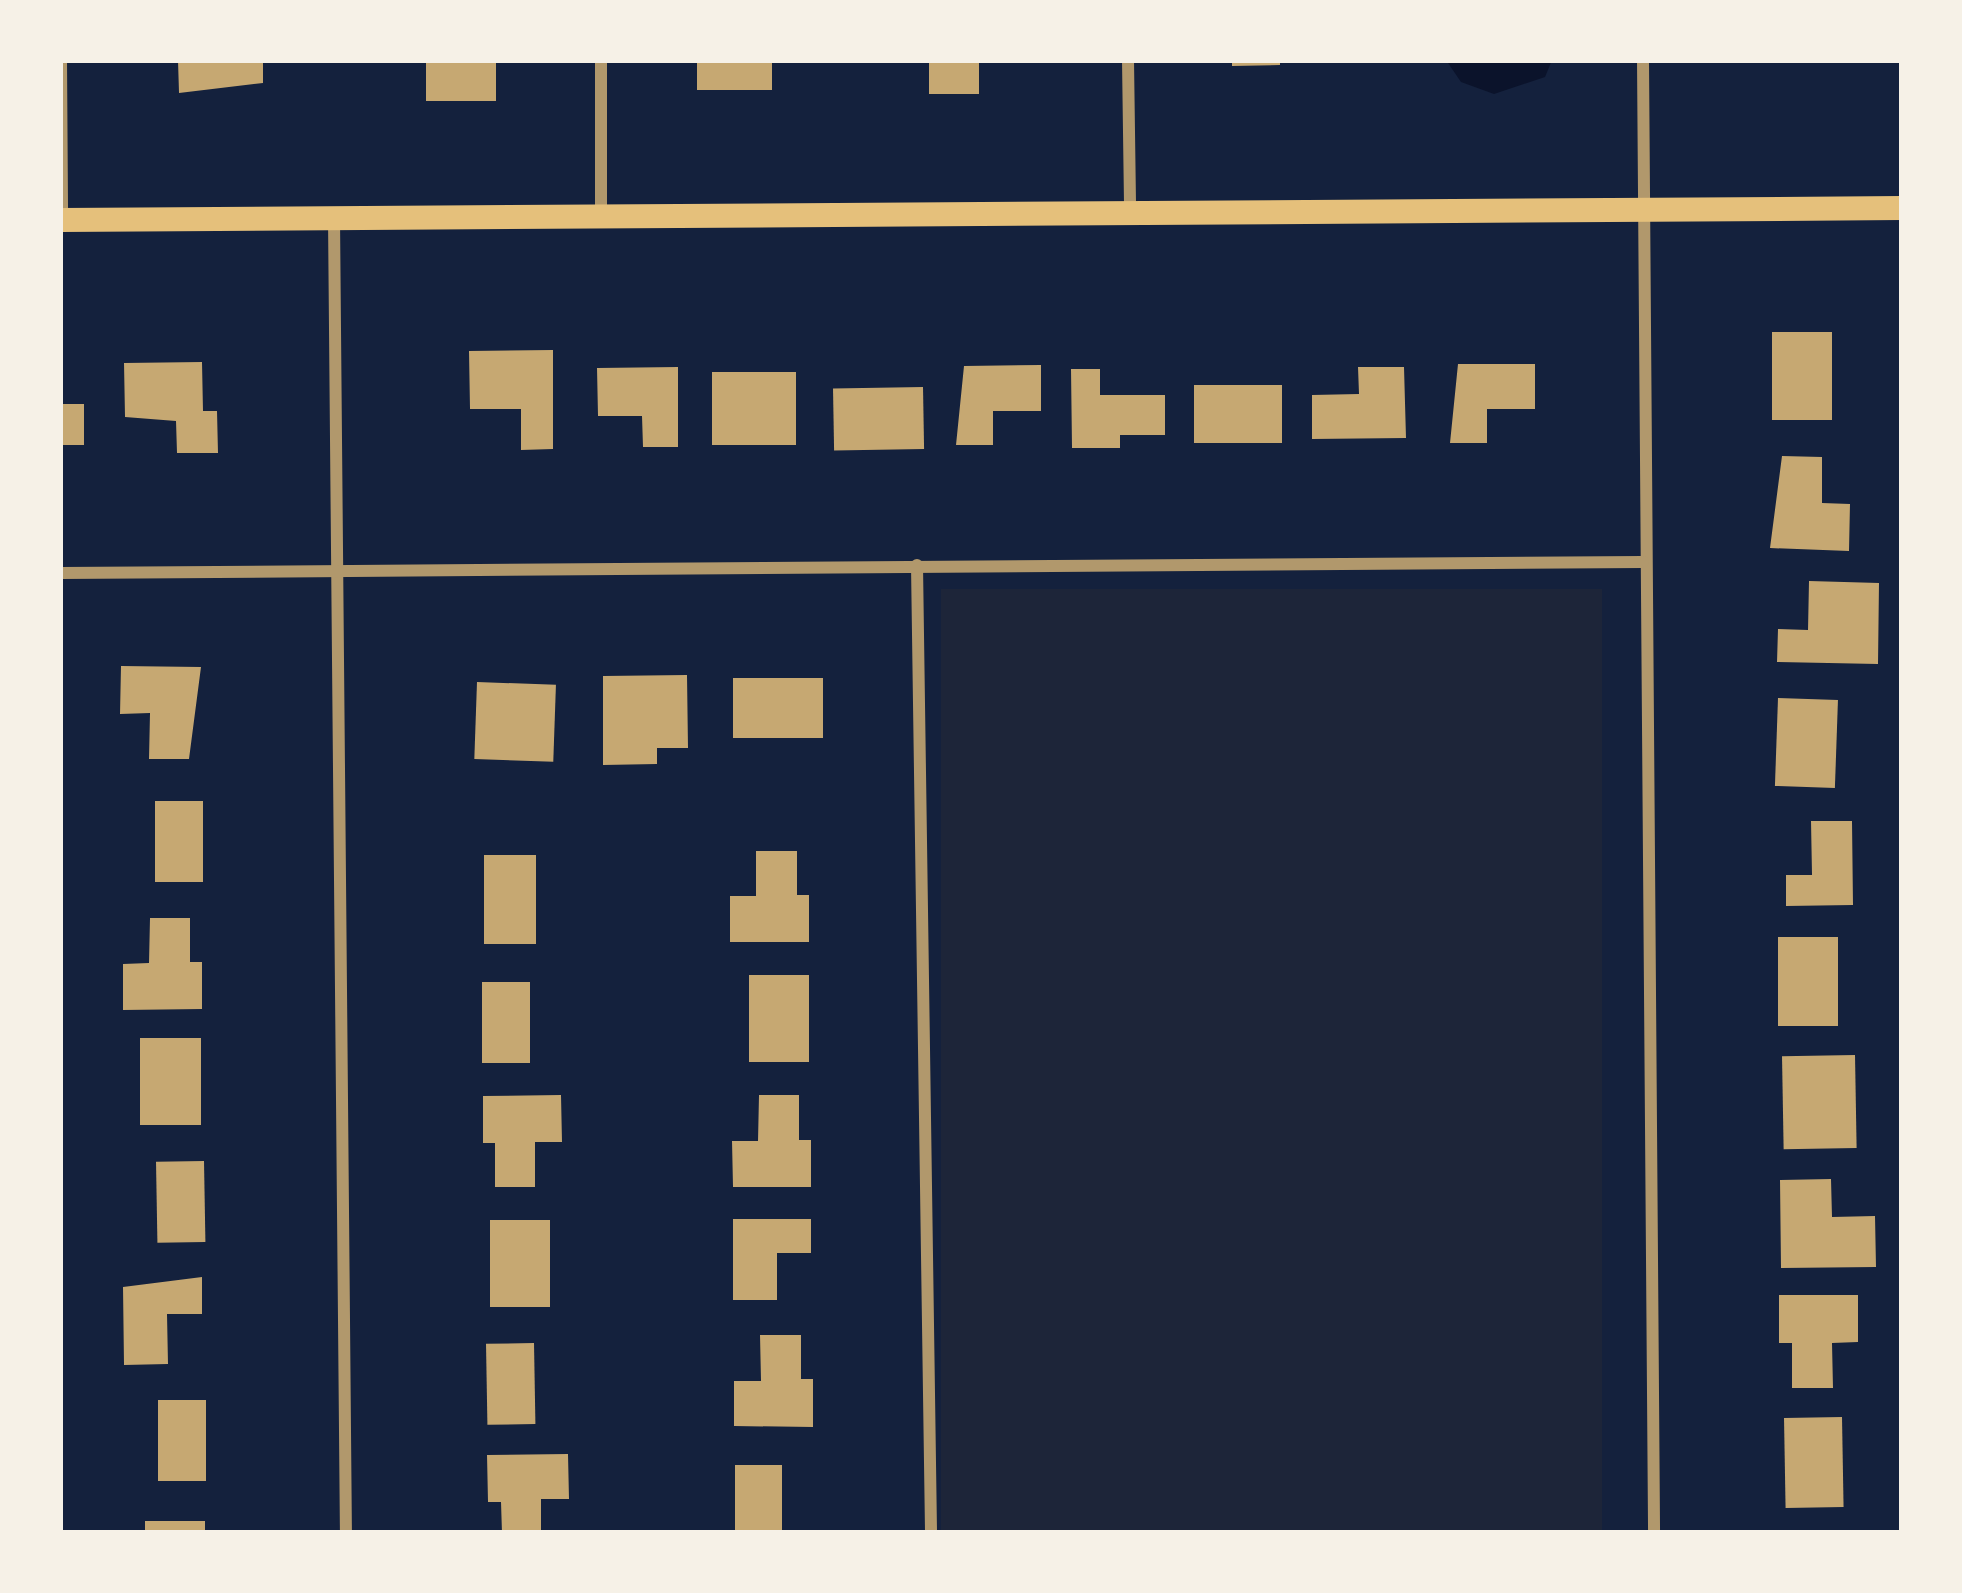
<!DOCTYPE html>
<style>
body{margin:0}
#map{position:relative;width:1962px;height:1593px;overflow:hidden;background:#14213d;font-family:Montserrat,sans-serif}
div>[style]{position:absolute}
.green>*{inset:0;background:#1d2539;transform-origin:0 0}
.water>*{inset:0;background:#0b132b}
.building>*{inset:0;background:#c6a872;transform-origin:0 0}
.minor>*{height:12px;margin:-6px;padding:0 6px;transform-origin:6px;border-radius:6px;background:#b1986c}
.secondary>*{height:24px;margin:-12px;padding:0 12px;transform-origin:12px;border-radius:12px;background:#e5c07b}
span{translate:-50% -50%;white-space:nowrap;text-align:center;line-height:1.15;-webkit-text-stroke:9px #f6f1e7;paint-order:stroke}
.frame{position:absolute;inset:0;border:63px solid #f6f1e7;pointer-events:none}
</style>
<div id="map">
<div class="green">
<div style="left:941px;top:589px;width:661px;height:944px"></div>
</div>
<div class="water">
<div style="clip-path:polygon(1446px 60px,1552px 60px,1545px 77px,1494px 94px,1461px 82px)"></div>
</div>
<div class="building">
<div style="clip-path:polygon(178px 60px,263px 60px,263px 83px,179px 93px)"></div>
<div style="left:426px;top:60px;width:70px;height:41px"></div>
<div style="left:697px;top:60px;width:75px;height:30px"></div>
<div style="left:929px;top:60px;width:50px;height:34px"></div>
<div style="clip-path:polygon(1232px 60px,1280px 60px,1280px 65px,1232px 66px)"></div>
<div style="left:1772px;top:332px;width:60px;height:88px"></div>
<div style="clip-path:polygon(553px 350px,553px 449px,521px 450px,521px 409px,470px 409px,469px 351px)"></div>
<div style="clip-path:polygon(202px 362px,203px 411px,217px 411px,218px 453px,177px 453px,176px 421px,125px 417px,124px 363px)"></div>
<div style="clip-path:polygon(1458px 364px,1535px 364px,1535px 409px,1487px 409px,1487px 443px,1450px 443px)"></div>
<div style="clip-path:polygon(1041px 365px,1041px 411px,993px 411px,993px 445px,956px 445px,964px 366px)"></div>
<div style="clip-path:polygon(678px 367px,678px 447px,643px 447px,642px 416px,598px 416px,597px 368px)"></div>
<div style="clip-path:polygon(1358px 367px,1404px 367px,1406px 438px,1312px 439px,1312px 395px,1359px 394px)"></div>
<div style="clip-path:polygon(1071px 369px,1100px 369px,1100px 395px,1165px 395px,1165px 435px,1120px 435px,1120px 448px,1072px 448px)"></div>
<div style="left:796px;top:372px;width:73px;height:84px;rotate:90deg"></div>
<div style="left:1194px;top:385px;width:88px;height:58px"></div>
<div style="left:923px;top:387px;width:62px;height:90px;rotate:89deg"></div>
<div style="left:60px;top:404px;width:24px;height:41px"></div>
<div style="clip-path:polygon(1782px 456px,1822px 457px,1822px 503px,1850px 504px,1849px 551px,1770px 548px)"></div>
<div style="clip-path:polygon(1809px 581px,1879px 583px,1878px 664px,1777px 662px,1778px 629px,1808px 630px)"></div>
<div style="clip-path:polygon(121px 666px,201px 667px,189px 759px,149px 759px,150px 713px,120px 714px)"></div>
<div style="clip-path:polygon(687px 675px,688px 748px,657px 748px,657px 764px,603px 765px,603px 676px)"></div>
<div style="left:823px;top:678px;width:60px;height:90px;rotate:90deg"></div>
<div style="left:477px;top:682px;width:79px;height:77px;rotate:2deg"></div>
<div style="left:1778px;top:698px;width:60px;height:88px;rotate:2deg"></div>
<div style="left:203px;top:801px;width:81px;height:48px;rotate:90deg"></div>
<div style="clip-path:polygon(1811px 821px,1852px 821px,1853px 905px,1786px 906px,1786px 875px,1812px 875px)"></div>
<div style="clip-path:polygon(756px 851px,797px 851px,797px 895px,809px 895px,809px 942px,730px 942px,730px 896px,756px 896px)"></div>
<div style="left:484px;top:855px;width:52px;height:89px"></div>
<div style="clip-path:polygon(150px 918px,190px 918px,190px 962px,202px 962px,202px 1009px,123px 1010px,123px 964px,149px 963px)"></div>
<div style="left:1778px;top:937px;width:60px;height:89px"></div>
<div style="left:749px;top:975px;width:60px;height:87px"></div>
<div style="left:482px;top:982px;width:48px;height:81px"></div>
<div style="left:201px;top:1038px;width:87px;height:61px;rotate:90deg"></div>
<div style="left:1855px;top:1055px;width:93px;height:73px;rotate:89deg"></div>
<div style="clip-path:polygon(561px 1095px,562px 1142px,535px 1142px,535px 1187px,495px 1187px,495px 1143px,483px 1143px,483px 1096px)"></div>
<div style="clip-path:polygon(759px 1095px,799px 1095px,799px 1140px,811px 1140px,811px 1187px,733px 1187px,732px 1141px,758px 1141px)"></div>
<div style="left:204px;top:1161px;width:81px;height:48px;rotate:89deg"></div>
<div style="clip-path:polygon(1831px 1179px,1832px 1217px,1875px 1216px,1876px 1267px,1781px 1268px,1780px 1180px)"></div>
<div style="clip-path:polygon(733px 1219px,811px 1219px,811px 1253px,777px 1253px,777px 1300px,733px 1300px)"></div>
<div style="left:490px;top:1220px;width:60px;height:87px"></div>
<div style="clip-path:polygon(202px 1277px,202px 1314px,167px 1314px,168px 1364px,124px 1365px,123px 1287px)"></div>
<div style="clip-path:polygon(1779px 1295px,1858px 1295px,1858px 1342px,1832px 1343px,1833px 1388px,1792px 1388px,1792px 1343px,1779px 1343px)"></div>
<div style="clip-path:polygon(760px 1335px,801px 1335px,801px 1379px,813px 1379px,813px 1427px,734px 1426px,734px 1381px,761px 1381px)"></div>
<div style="left:534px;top:1343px;width:81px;height:48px;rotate:89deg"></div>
<div style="left:158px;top:1400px;width:48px;height:81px"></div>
<div style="left:1842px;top:1417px;width:90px;height:58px;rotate:89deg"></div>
<div style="clip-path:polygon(568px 1454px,569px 1499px,541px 1499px,541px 1533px,502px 1533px,501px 1502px,488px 1502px,487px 1455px)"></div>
<div style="left:735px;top:1465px;width:47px;height:68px"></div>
<div style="left:205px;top:1521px;width:12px;height:60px;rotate:90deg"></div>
</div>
<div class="minor">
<div style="left:61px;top:60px;width:160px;rotate:89.6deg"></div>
<div style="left:1128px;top:60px;width:152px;rotate:89.2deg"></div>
<div style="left:1643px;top:60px;width:1473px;rotate:89.57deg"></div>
<div style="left:601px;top:215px;width:155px;rotate:-90deg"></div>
<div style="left:334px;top:218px;width:1315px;rotate:89.48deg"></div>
<div style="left:917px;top:565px;width:968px;rotate:89.17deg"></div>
<div style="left:60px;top:573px;width:1583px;rotate:-0.4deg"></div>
</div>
<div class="secondary">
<div style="left:60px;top:220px;width:1842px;rotate:-0.37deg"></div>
</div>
<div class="frame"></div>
</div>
